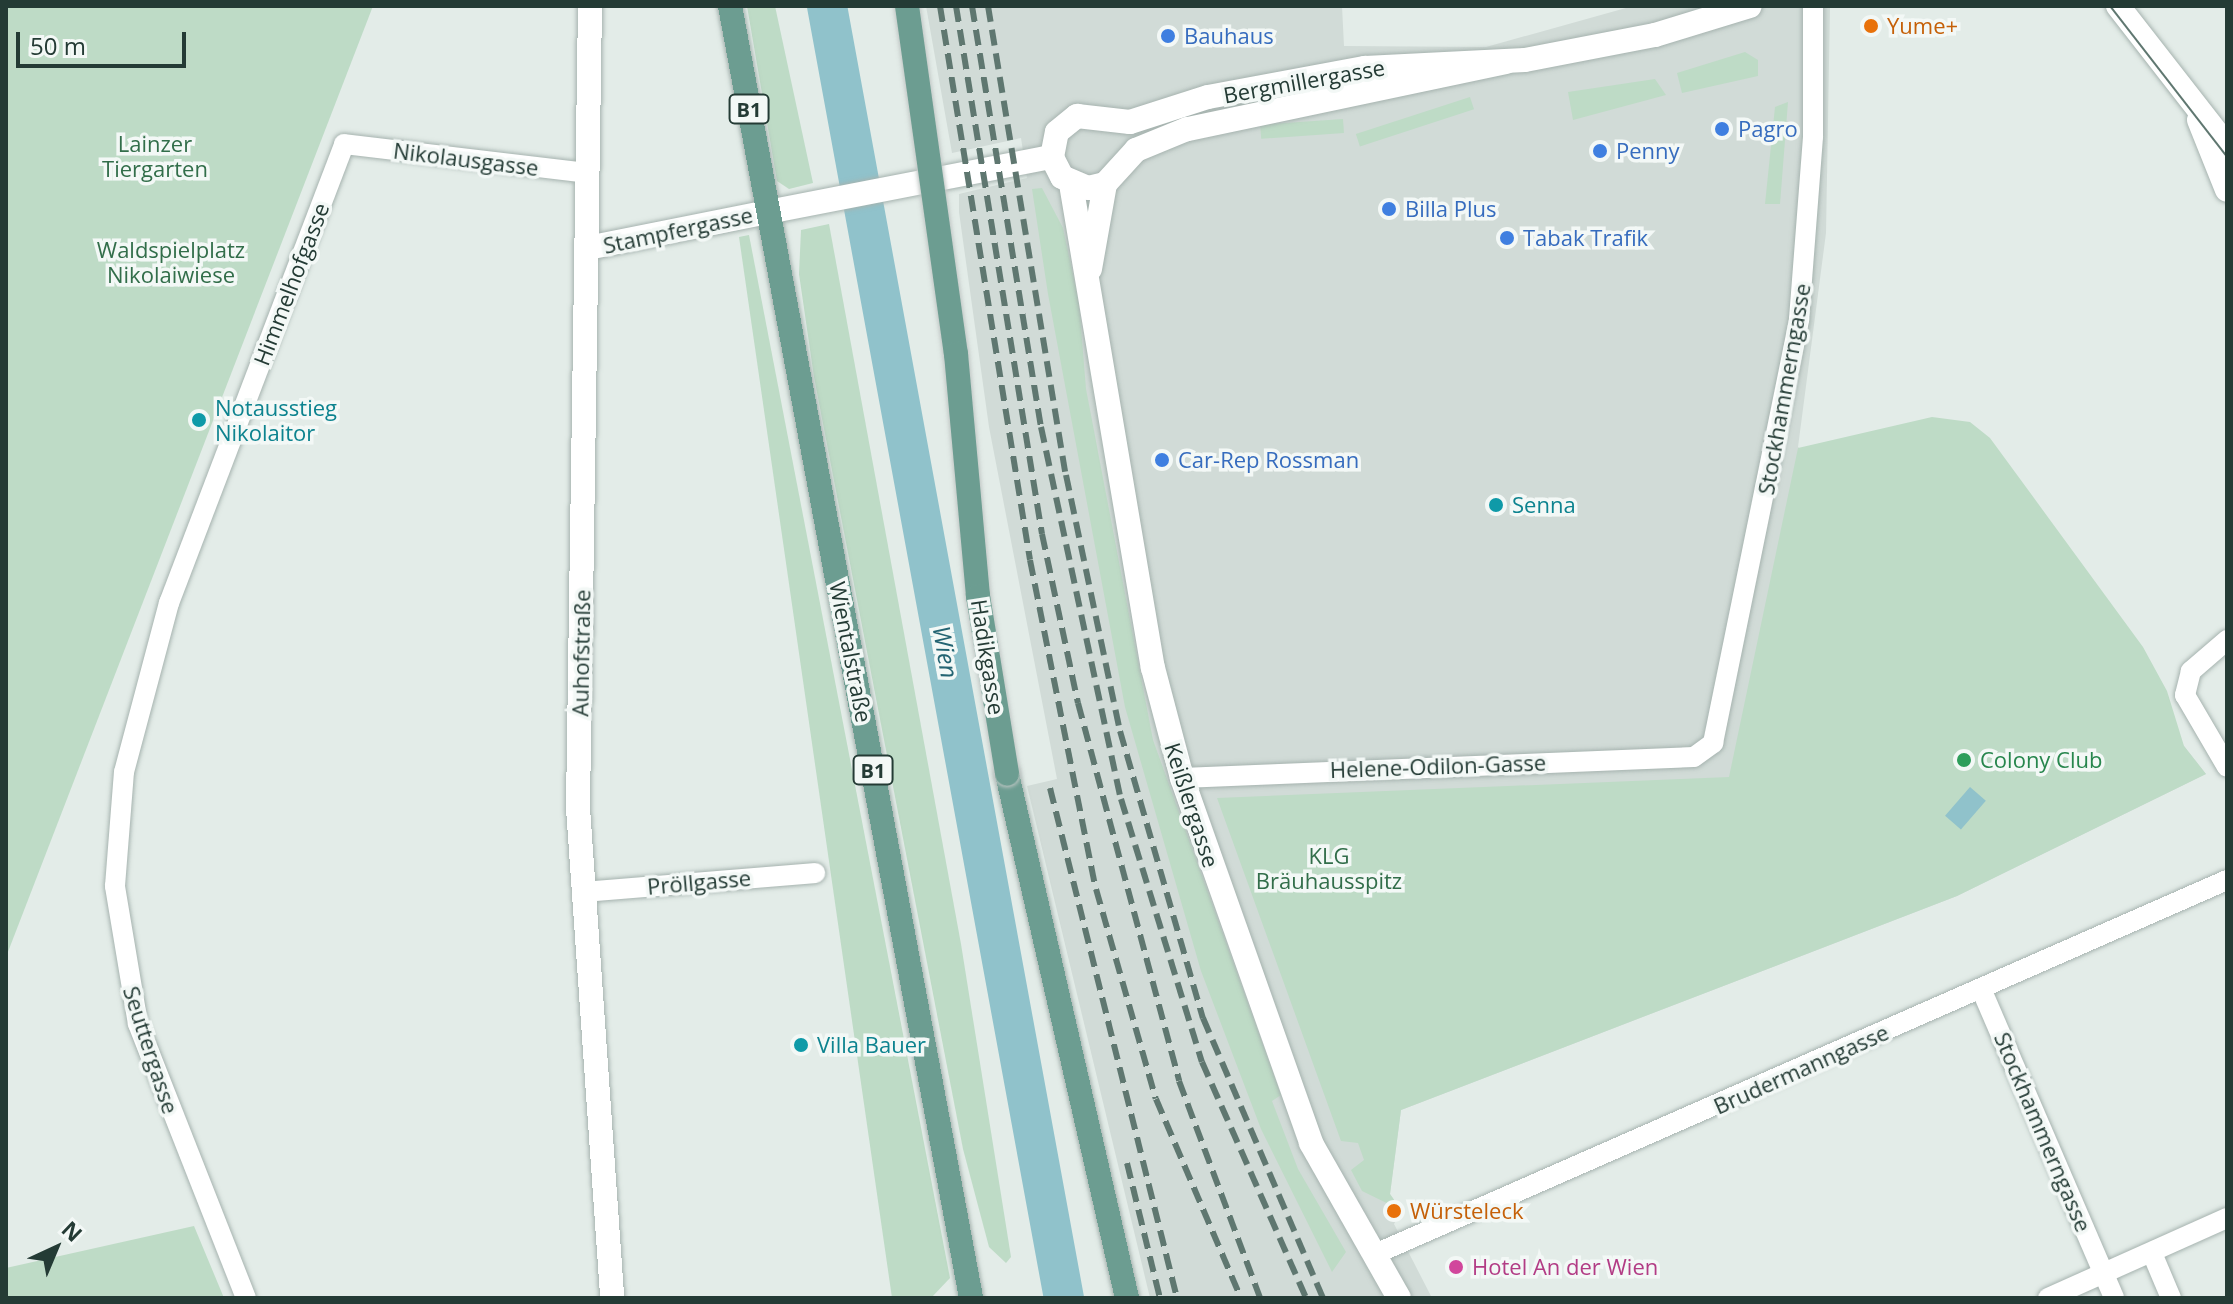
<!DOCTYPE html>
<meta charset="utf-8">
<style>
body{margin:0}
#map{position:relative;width:2233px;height:1304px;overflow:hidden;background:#e3ece8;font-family:"Open Sans",sans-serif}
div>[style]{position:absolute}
.built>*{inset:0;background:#d1dbd7}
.green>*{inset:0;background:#bedbc6;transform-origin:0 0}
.water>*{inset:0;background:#90c2cb;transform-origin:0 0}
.river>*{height:40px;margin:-20px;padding:0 20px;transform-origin:20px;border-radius:20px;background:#90c2cb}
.roads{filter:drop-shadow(0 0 2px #a6b3af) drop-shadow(0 0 2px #a6b3af)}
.minor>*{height:20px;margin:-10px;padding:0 10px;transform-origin:10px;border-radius:10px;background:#fff}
.tertiary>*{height:24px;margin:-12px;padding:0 12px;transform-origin:12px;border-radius:12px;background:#fff}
.secondary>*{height:24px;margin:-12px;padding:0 12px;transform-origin:12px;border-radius:12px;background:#fff}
.primary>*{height:24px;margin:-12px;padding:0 12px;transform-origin:12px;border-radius:12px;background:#6c9d91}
.tram>*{height:2px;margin:-1px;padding:0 1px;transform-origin:1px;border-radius:1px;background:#5f7770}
.rail>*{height:6px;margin-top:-3px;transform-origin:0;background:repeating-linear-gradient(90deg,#5f7770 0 16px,transparent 0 24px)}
.bridges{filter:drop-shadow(0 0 2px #c2c8c6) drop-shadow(0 0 2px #c2c8c6)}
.primary-bridge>*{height:24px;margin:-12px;padding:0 12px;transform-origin:12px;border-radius:12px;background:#6c9d91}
.dots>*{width:22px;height:22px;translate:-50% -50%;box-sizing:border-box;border:4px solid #f3f8f6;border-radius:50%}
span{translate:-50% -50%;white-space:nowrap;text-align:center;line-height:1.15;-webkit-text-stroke:7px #f3f8f6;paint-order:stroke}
.shield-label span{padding:2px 6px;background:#f3f8f6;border:2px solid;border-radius:6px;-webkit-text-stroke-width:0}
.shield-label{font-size:20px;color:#243b35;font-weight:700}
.food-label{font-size:22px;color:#c56008}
.left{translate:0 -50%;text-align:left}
.shop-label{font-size:22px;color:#366cbe}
.street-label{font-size:22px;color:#243b35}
.park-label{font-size:22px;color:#326e4a}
.culture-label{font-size:22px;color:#0d838f}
.leisure-label{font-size:22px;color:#27864d}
.hotel-label{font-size:22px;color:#b23c85}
.water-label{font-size:24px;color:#246472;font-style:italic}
.frame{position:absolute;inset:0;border:8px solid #243b35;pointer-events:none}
.north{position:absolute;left:16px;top:1208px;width:80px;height:80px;-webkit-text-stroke:6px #f3f8f6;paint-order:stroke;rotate:44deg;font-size:22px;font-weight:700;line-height:32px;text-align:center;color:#243b35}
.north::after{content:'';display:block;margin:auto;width:28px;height:36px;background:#243b35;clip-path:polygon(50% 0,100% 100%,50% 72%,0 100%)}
.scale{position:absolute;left:16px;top:32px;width:170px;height:36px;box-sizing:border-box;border:4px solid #243b35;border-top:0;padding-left:10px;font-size:24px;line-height:28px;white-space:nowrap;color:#243b35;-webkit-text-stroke:6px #f3f8f6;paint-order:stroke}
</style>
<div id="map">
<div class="built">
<div style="clip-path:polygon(926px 6px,1342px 6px,1344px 46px,1486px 47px,1633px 6px,1830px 6px,1826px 233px,1798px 447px,2184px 746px,2206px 774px,1957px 896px,1401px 1110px,1390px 1194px,1401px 1210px,1394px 1224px,1432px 1298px,1150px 1298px,1027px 786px,1057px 779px,989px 427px,959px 212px,959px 194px,1027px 178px,1021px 138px,952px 153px)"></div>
</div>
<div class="green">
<div style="clip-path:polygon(6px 6px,373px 6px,6px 957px)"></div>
<div style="clip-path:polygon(747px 6px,775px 6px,813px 183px,789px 189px,777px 181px)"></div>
<div style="clip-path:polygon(1745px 52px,1758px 60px,1758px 76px,1682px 93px,1677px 73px)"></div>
<div style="clip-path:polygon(1655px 79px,1666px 95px,1573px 120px,1568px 92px)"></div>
<div style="left:1470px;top:97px;width:13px;height:120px;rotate:72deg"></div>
<div style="clip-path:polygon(1788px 102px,1780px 204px,1765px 204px,1775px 107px)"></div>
<div style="left:1343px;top:119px;width:14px;height:83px;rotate:86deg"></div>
<div style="clip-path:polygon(1042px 188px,1063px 228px,1079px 303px,1086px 389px,1153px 740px,1281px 1095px,1272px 1101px,1298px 1169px,1346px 1252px,1332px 1272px,1261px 1129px,1201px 971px,1125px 707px,1048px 294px,1032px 189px)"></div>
<div style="clip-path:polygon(829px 224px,961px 944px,1011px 1257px,1006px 1263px,989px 1247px,963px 1149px,814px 377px,799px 274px,801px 230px)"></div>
<div style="clip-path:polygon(749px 235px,950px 1278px,931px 1298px,892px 1298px,739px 237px)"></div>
<div style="clip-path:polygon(1932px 417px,1970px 422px,1990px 438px,2143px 647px,2167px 691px,2184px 746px,2206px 774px,1957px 896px,1401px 1110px,1390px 1194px,1401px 1210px,1362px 1191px,1351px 1170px,1364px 1160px,1358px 1143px,1341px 1141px,1217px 798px,1729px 777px,1798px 448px)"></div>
<div style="clip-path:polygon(194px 1226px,224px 1298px,6px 1298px,6px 1268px)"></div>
</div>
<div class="water">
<div style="left:1970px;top:787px;width:21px;height:38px;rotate:41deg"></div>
</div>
<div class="river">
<div style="left:827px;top:6px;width:1314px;rotate:79.61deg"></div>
</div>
<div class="roads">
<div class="minor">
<div style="left:2227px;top:640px;width:48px;rotate:139.3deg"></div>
<div style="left:2191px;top:671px;width:25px;rotate:104deg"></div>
<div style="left:2185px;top:695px;width:83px;rotate:59.7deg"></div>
<div style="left:1182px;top:778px;width:512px;rotate:-2.35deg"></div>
<div style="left:1694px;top:757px;width:24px;rotate:-36deg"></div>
<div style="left:1713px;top:743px;width:433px;rotate:-78.5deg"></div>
<div style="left:1799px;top:319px;width:184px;rotate:-85.6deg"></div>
<div style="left:1813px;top:136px;width:130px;rotate:-90deg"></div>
<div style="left:584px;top:892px;width:232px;rotate:-4.7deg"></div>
<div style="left:1982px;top:991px;width:334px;rotate:66.7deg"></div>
<div style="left:2152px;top:1253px;width:49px;rotate:67.1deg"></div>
<div style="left:1373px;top:1255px;width:933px;rotate:-23.71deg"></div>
<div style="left:246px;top:1298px;width:295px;rotate:-111.5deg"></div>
<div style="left:138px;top:1024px;width:140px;rotate:-99.5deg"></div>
<div style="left:115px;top:886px;width:114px;rotate:-85.5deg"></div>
<div style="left:124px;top:772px;width:175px;rotate:-75.1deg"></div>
<div style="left:169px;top:603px;width:491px;rotate:-69.1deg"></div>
<div style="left:344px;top:144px;width:245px;rotate:6.8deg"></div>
<div style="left:2048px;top:1298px;width:196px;rotate:-24.1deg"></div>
</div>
<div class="tertiary">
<div style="left:590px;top:6px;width:802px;rotate:90.86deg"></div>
<div style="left:578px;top:808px;width:491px;rotate:86deg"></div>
<div style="left:1071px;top:184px;width:491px;rotate:80.4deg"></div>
<div style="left:1153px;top:668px;width:114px;rotate:75.2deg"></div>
<div style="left:1182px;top:778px;width:387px;rotate:70.5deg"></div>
<div style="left:1311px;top:1143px;width:178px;rotate:60.4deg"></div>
<div style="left:588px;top:248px;width:184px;rotate:-11.3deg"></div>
<div style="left:1090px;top:269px;width:86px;rotate:-80deg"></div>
</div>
<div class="secondary">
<div style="left:2118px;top:6px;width:177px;rotate:52.1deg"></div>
<div style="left:1506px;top:62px;width:326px;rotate:168.1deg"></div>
<div style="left:1187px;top:129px;width:55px;rotate:157.6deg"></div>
<div style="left:1136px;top:150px;width:46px;rotate:132.4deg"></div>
<div style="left:1105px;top:184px;width:17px;rotate:167deg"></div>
<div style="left:1088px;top:188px;width:28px;rotate:-157deg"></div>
<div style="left:1062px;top:177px;width:22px;rotate:-117deg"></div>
<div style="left:1052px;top:157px;width:25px;rotate:-79deg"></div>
<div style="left:1057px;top:132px;width:26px;rotate:-39deg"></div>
<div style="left:1077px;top:116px;width:53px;rotate:6.5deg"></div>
<div style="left:1130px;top:122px;width:82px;rotate:-17.8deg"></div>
<div style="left:1208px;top:97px;width:160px;rotate:-10.5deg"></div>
<div style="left:1365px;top:68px;width:160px;rotate:-2.9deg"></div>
<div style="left:1525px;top:60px;width:132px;rotate:-10.9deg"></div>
<div style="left:1655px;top:35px;width:99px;rotate:-17deg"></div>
<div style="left:2199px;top:120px;width:75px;rotate:68.2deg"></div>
<div style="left:768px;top:212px;width:289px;rotate:-11deg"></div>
</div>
<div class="primary">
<div style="left:730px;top:6px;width:1314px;rotate:79.43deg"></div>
<div style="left:1007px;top:774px;width:538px;rotate:77.1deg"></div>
</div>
</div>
<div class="tram">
<div style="left:2110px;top:6px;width:191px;rotate:52.2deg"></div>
</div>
<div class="rail">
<div style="left:940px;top:6px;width:561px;rotate:80.77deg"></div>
<div style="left:1030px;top:560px;width:336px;rotate:78.7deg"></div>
<div style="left:1096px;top:889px;width:218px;rotate:74.1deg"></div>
<div style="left:1156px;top:1099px;width:216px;rotate:66.9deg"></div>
<div style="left:956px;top:6px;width:535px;rotate:80.75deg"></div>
<div style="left:1042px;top:534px;width:173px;rotate:78deg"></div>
<div style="left:1078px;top:703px;width:391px;rotate:75deg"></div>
<div style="left:1179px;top:1081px;width:232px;rotate:69.5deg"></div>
<div style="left:972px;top:6px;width:427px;rotate:80.7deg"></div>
<div style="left:1041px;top:427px;width:381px;rotate:77.9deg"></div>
<div style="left:1121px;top:799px;width:275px;rotate:72.9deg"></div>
<div style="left:1202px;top:1062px;width:258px;rotate:66.2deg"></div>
<div style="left:988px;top:6px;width:475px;rotate:80.6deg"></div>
<div style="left:1066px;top:475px;width:262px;rotate:78.1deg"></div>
<div style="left:1120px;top:731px;width:299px;rotate:73.9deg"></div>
<div style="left:1203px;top:1018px;width:305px;rotate:66.8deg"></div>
<div style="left:1050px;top:788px;width:526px;rotate:76.02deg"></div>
<div style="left:1127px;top:1163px;width:139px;rotate:76.3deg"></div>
</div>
<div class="bridges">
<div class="primary-bridge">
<div style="left:907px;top:6px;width:351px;rotate:82deg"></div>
<div style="left:956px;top:354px;width:243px;rotate:84.8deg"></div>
<div style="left:978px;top:596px;width:180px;rotate:80.7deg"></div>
</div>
</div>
<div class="dots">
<div style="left:1871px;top:26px;background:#e8710a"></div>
<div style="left:1168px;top:36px;background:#3f7fe0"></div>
<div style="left:1722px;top:129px;background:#3f7fe0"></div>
<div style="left:1600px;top:151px;background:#3f7fe0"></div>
<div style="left:1389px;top:209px;background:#3f7fe0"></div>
<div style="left:1507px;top:238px;background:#3f7fe0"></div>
<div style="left:199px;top:420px;background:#0f9aa8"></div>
<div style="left:1162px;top:460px;background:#3f7fe0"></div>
<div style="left:1496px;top:505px;background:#0f9aa8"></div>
<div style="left:1964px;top:760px;background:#2e9e5b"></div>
<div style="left:801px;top:1045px;background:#0f9aa8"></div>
<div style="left:1394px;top:1211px;background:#e8710a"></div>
<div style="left:1456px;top:1267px;background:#d1479c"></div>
</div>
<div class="shield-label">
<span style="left:749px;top:109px">B1</span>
<span style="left:873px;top:770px">B1</span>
</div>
<div class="food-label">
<span class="left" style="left:1887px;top:26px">Yume+</span>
<span class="left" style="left:1410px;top:1211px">Würsteleck</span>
</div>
<div class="shop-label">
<span class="left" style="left:1184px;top:36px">Bauhaus</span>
<span class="left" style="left:1738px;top:129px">Pagro</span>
<span class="left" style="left:1616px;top:151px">Penny</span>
<span class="left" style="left:1405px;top:209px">Billa Plus</span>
<span class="left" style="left:1523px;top:238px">Tabak Trafik</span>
<span class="left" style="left:1178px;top:460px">Car-Rep Rossman</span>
</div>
<div class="street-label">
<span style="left:1304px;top:81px;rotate:-10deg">Bergmillergasse</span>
<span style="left:466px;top:159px;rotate:7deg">Nikolausgasse</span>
<span style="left:678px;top:230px;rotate:-12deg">Stampfergasse</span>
<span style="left:291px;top:284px;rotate:-69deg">Himmelhofgasse</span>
<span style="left:1784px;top:389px;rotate:-80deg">Stockhammerngasse</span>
<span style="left:851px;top:652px;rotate:79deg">Wientalstraße</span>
<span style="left:581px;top:653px;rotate:-89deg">Auhofstraße</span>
<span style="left:988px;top:657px;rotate:81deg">Hadikgasse</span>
<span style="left:1438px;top:766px;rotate:-2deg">Helene-Odilon-Gasse</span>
<span style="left:1192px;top:805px;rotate:72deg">Keißlergasse</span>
<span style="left:699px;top:882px;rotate:-5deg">Pröllgasse</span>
<span style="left:151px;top:1050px;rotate:72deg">Seuttergasse</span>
<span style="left:1801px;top:1069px;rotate:-24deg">Brudermanngasse</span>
<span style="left:2043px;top:1132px;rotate:67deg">Stockhammerngasse</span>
</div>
<div class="park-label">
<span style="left:155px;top:156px">Lainzer<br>Tiergarten</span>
<span style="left:171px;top:262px">Waldspielplatz<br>Nikolaiwiese</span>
<span style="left:1329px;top:868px">KLG<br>Bräuhausspitz</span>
</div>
<div class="culture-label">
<span class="left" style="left:215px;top:420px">Notausstieg<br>Nikolaitor</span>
<span class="left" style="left:1512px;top:505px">Senna</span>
<span class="left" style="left:817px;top:1045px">Villa Bauer</span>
</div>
<div class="leisure-label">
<span class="left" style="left:1980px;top:760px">Colony Club</span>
</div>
<div class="hotel-label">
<span class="left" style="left:1472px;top:1267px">Hotel An der Wien</span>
</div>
<div class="water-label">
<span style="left:946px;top:652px;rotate:80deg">Wien</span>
</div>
<div class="frame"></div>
<div class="north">N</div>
<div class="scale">50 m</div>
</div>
